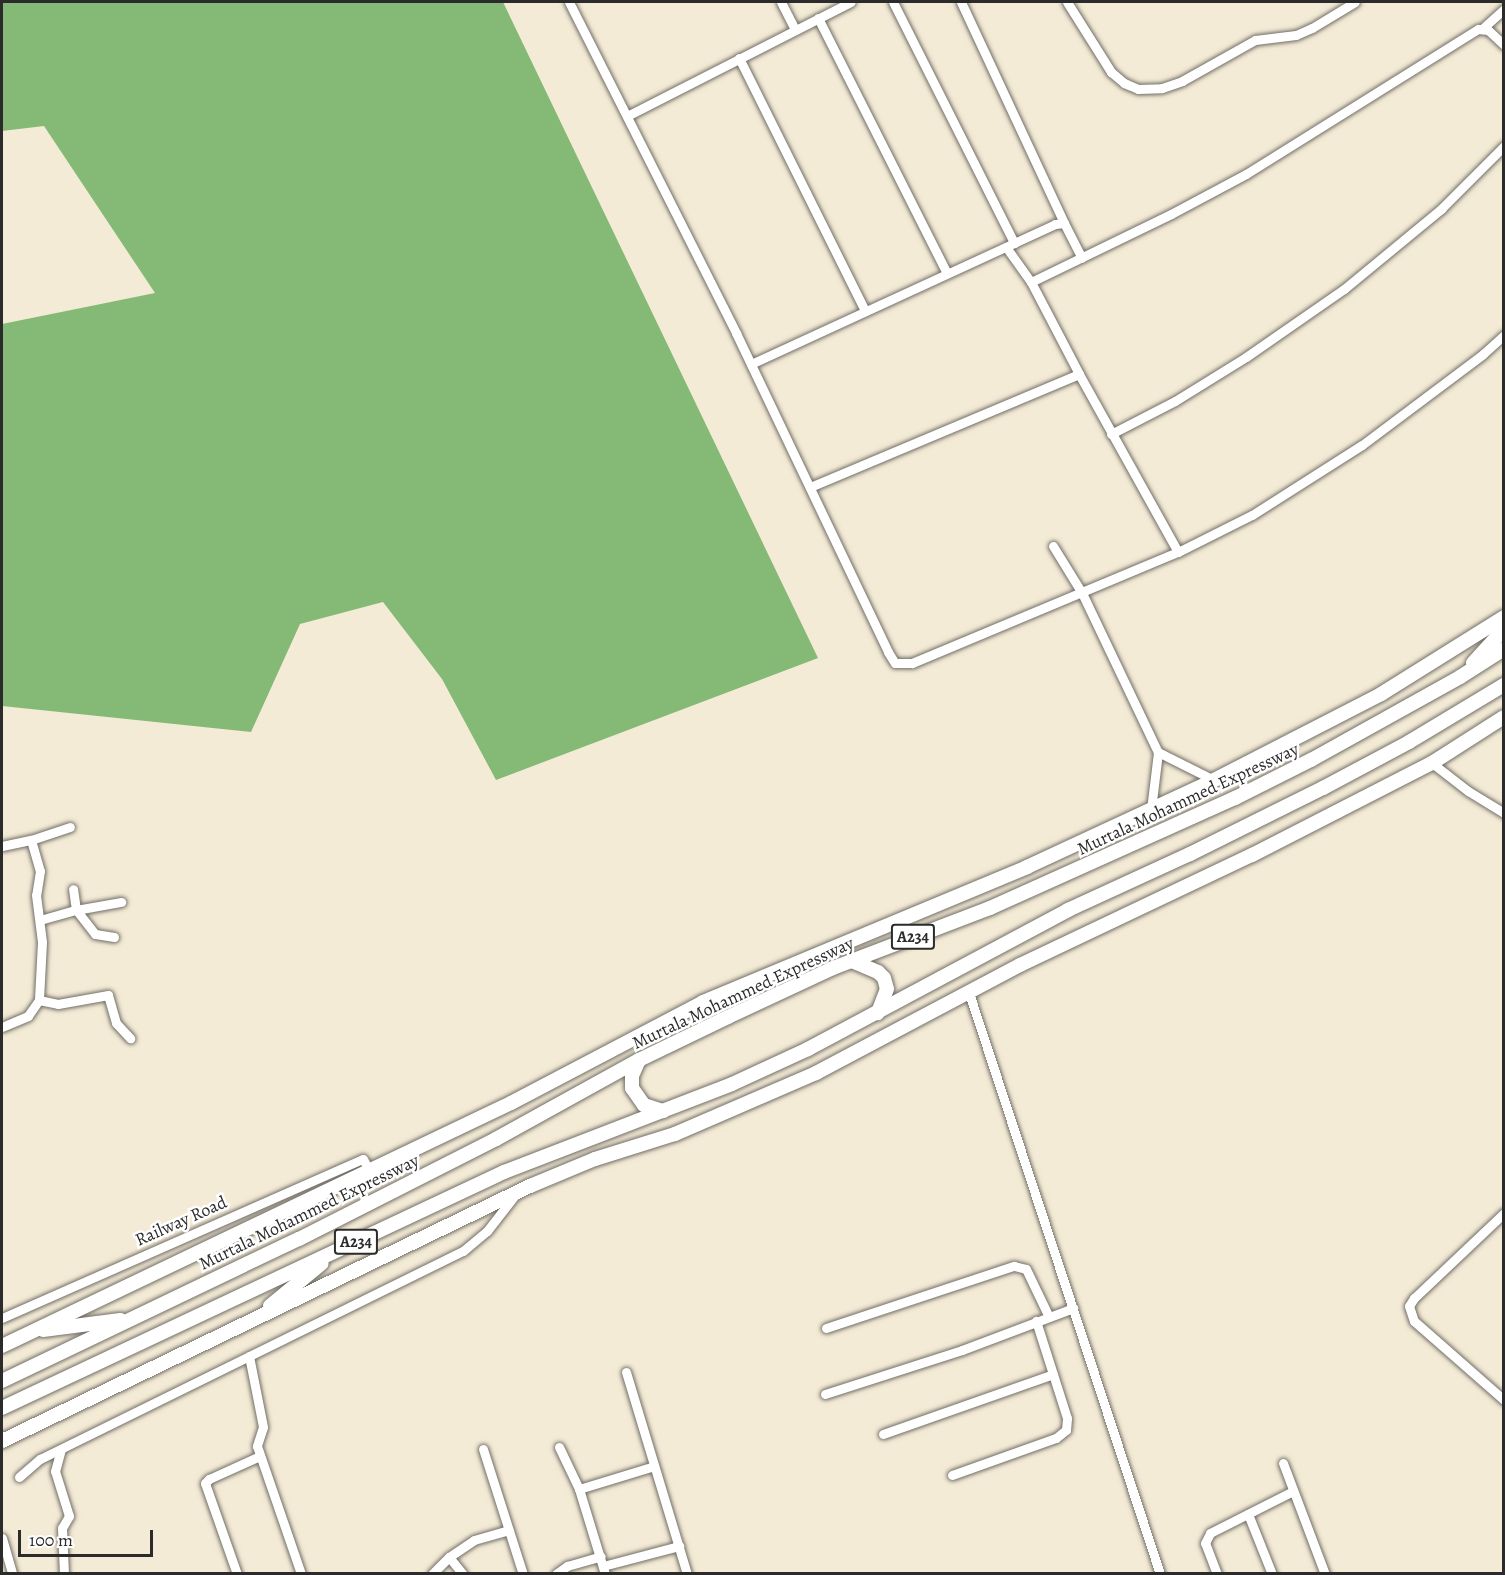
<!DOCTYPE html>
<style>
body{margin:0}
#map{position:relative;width:1505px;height:1575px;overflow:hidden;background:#f4ebd6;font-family:Alegreya,serif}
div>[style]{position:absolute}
.forest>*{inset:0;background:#85ba76}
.roads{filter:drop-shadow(0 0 2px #716e67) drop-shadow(0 0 2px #716e67)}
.minor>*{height:9px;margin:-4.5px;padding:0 4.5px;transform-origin:4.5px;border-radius:4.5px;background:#fff}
.highway>*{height:14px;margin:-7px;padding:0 7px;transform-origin:7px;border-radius:7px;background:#fff}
span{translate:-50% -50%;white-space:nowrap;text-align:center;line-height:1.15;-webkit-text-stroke:5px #fff;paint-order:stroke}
.shield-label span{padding:2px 4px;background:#fff;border:2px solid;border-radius:4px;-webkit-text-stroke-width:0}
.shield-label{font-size:16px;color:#2b2b2b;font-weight:700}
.street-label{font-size:18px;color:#2b2b2b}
.frame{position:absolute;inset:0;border:3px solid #2b2b2b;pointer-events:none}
.scale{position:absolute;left:18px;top:1530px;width:135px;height:27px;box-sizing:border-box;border:3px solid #2b2b2b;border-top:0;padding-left:8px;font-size:18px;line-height:21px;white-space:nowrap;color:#2b2b2b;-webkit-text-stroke:4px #fff;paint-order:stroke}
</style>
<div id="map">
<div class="forest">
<div style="clip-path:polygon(2px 2px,503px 2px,818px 658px,496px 780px,442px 679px,383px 602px,300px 624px,251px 732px,2px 706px,2px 324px,155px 293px,44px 126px,2px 131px)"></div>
</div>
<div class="roads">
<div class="minor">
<div style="left:569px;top:2px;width:371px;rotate:63.2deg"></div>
<div style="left:736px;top:333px;width:353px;rotate:64.5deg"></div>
<div style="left:888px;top:652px;width:13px;rotate:58deg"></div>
<div style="left:895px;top:663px;width:17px"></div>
<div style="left:912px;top:663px;width:288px;rotate:-22.7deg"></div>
<div style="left:1178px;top:552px;width:204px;rotate:-119.1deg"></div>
<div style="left:1079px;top:374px;width:292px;rotate:157.2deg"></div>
<div style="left:781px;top:2px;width:31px;rotate:63deg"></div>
<div style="left:893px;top:2px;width:270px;rotate:63.3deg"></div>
<div style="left:961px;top:2px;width:244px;rotate:65deg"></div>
<div style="left:1067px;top:2px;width:83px;rotate:57.8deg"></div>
<div style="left:1111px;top:72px;width:17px;rotate:40deg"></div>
<div style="left:1124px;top:83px;width:15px;rotate:23deg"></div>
<div style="left:1138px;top:89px;width:24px;rotate:-2deg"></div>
<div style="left:1162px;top:88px;width:21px;rotate:-19deg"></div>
<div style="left:1182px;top:81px;width:84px;rotate:-29.3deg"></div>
<div style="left:1255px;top:40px;width:41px;rotate:-7deg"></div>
<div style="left:1296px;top:35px;width:17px;rotate:-24deg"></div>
<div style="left:1312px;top:28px;width:50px;rotate:-31.2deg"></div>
<div style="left:818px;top:18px;width:286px;rotate:63.2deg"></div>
<div style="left:1483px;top:28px;width:28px;rotate:-42deg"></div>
<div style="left:739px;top:58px;width:283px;rotate:63.5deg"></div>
<div style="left:627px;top:116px;width:251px;rotate:-27deg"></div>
<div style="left:1006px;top:247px;width:43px;rotate:54.5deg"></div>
<div style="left:1031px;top:282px;width:104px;rotate:62.4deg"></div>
<div style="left:1031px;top:282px;width:156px;rotate:-25.9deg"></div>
<div style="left:1171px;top:214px;width:85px;rotate:-28.1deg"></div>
<div style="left:1246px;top:174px;width:274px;rotate:-32deg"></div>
<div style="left:1478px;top:29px;width:10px;rotate:6deg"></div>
<div style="left:1488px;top:30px;width:22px;rotate:43deg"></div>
<div style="left:751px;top:364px;width:335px;rotate:-24.7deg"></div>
<div style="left:1055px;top:224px;width:9px;rotate:-6deg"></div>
<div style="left:1064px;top:223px;width:39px;rotate:63deg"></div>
<div style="left:1111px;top:434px;width:72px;rotate:-27.3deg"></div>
<div style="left:1175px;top:401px;width:84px;rotate:-31.8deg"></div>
<div style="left:1246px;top:357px;width:119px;rotate:-34.8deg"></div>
<div style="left:1344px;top:289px;width:126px;rotate:-39.5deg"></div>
<div style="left:1441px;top:209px;width:89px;rotate:-45deg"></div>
<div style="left:1053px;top:546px;width:55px;rotate:58.3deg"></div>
<div style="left:1082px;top:593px;width:176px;rotate:64.5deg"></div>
<div style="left:1158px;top:752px;width:58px;rotate:96.9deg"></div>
<div style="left:1178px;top:552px;width:83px;rotate:-26.6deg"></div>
<div style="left:1252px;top:515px;width:130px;rotate:-32.5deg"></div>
<div style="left:1362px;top:445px;width:151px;rotate:-36.9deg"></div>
<div style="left:1483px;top:354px;width:28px;rotate:-42deg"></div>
<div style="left:1158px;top:752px;width:63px;rotate:26.6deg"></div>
<div style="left:1432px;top:763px;width:46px;rotate:37.9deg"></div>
<div style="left:1468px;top:791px;width:42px;rotate:31.4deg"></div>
<div style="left:31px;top:840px;width:41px;rotate:-18.4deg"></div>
<div style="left:2px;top:846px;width:30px;rotate:-12deg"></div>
<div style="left:31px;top:840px;width:32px;rotate:74deg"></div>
<div style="left:40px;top:871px;width:24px;rotate:99deg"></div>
<div style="left:36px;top:895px;width:47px;rotate:82.7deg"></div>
<div style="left:42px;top:942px;width:58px;rotate:93deg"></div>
<div style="left:39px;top:1000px;width:19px;rotate:125deg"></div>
<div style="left:28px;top:1016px;width:28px;rotate:157deg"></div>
<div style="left:40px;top:920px;width:37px;rotate:-16deg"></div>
<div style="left:76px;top:910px;width:21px;rotate:-98deg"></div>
<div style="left:114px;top:937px;width:19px;rotate:-171deg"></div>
<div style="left:95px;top:934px;width:31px;rotate:-128deg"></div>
<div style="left:76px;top:910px;width:46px;rotate:-10.1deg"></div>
<div style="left:969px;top:993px;width:612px;rotate:71.8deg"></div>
<div style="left:39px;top:1000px;width:19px;rotate:12deg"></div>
<div style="left:58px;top:1004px;width:51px;rotate:-10.2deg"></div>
<div style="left:108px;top:995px;width:29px;rotate:74deg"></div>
<div style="left:116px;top:1023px;width:21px;rotate:47deg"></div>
<div style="left:1504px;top:1213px;width:124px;rotate:136.6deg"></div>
<div style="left:1414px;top:1298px;width:9px;rotate:122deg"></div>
<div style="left:1409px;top:1306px;width:16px;rotate:72deg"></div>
<div style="left:1414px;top:1321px;width:120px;rotate:41.3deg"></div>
<div style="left:2px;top:1318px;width:394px;rotate:-23.8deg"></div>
<div style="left:363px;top:1159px;width:13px;rotate:61deg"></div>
<div style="left:826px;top:1328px;width:198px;rotate:-18.3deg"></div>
<div style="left:1014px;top:1266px;width:12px;rotate:14deg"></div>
<div style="left:1026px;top:1269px;width:53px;rotate:64.4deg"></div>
<div style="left:249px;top:1356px;width:72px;rotate:78.8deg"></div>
<div style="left:263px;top:1427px;width:20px;rotate:108deg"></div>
<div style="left:257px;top:1446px;width:135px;rotate:71deg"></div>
<div style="left:626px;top:1372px;width:211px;rotate:73.2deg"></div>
<div style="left:825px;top:1394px;width:144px;rotate:-17.8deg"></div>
<div style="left:962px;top:1350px;width:119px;rotate:-20.7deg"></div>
<div style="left:883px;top:1434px;width:180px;rotate:-19.4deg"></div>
<div style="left:559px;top:1447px;width:47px;rotate:64.5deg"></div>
<div style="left:61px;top:1449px;width:23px;rotate:105deg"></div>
<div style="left:55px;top:1471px;width:47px;rotate:72.7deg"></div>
<div style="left:69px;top:1516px;width:14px;rotate:120deg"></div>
<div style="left:62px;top:1528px;width:46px;rotate:87.5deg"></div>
<div style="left:483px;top:1449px;width:131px;rotate:72.3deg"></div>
<div style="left:1283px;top:1463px;width:119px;rotate:69.3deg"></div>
<div style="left:952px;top:1475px;width:110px;rotate:-19.6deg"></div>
<div style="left:1056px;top:1438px;width:13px;rotate:-39deg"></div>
<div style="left:1066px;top:1430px;width:12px;rotate:-85deg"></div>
<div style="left:1067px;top:1418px;width:102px;rotate:-107.7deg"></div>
<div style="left:19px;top:1477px;width:28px;rotate:-41deg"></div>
<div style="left:40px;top:1459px;width:471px;rotate:-26.2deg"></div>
<div style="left:463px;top:1251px;width:31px;rotate:-40deg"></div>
<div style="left:487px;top:1231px;width:46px;rotate:-52.1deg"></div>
<div style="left:1248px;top:1514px;width:65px;rotate:68.2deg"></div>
<div style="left:2px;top:1538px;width:37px;rotate:74deg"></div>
<div style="left:449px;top:1557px;width:22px;rotate:51deg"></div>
<div style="left:603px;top:1566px;width:79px;rotate:-14.7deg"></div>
<div style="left:237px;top:1574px;width:96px;rotate:-109.4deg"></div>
<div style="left:205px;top:1483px;width:6px;rotate:-45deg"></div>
<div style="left:209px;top:1479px;width:56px;rotate:-24.3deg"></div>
<div style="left:432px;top:1574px;width:24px;rotate:-45deg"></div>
<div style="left:449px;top:1557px;width:30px;rotate:-34deg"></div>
<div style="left:474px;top:1540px;width:36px;rotate:-16deg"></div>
<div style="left:556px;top:1574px;width:14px;rotate:-36deg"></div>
<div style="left:567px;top:1566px;width:35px;rotate:-16deg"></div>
<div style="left:605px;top:1574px;width:89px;rotate:-107deg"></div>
<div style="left:579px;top:1489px;width:78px;rotate:-17deg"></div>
<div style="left:1217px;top:1574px;width:33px;rotate:-111deg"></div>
<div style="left:1205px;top:1543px;width:11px;rotate:-63deg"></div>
<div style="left:1210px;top:1533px;width:93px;rotate:-26.8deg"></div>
</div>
<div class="highway">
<div style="left:1473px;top:663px;width:46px;rotate:-47.6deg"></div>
<div style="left:852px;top:961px;width:28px;rotate:23deg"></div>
<div style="left:878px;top:972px;width:8px;rotate:45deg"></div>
<div style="left:884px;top:978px;width:11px;rotate:75deg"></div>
<div style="left:887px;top:989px;width:26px;rotate:111deg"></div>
<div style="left:639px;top:1060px;width:17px;rotate:114deg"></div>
<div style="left:632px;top:1076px;width:12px;rotate:90deg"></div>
<div style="left:632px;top:1088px;width:21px;rotate:55deg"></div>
<div style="left:644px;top:1105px;width:20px;rotate:18deg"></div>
<div style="left:270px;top:1306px;width:67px;rotate:-39.6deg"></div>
<div style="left:43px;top:1330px;width:78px;rotate:-7.4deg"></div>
<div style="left:2px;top:1346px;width:564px;rotate:-25.52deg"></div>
<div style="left:511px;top:1103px;width:217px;rotate:-27.7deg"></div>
<div style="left:703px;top:1002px;width:351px;rotate:-22.6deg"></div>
<div style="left:1027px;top:867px;width:206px;rotate:-24.9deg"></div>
<div style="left:1214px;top:780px;width:188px;rotate:-27.2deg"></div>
<div style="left:1381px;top:694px;width:145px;rotate:-32deg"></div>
<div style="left:2px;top:1381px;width:329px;rotate:-25.6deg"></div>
<div style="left:299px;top:1239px;width:221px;rotate:-26.9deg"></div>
<div style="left:496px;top:1139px;width:163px;rotate:-28.9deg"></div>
<div style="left:639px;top:1060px;width:99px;rotate:-25.8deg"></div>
<div style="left:728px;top:1017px;width:116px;rotate:-25deg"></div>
<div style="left:833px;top:968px;width:168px;rotate:-20.9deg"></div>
<div style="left:990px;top:908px;width:269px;rotate:-24.2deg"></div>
<div style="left:1235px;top:798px;width:85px;rotate:-26.6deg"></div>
<div style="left:1311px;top:760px;width:171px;rotate:-29.1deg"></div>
<div style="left:1460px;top:677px;width:52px;rotate:-32.5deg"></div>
<div style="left:2px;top:1408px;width:555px;rotate:-25.18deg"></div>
<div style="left:504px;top:1172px;width:244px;rotate:-21.1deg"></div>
<div style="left:732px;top:1084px;width:84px;rotate:-24.7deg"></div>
<div style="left:808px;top:1049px;width:295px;rotate:-28.1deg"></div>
<div style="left:1068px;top:910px;width:134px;rotate:-24.7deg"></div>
<div style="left:1190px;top:854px;width:148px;rotate:-26.4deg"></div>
<div style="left:1323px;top:788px;width:98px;rotate:-28.1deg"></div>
<div style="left:1409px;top:742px;width:111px;rotate:-31deg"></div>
<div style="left:2px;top:1441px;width:586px;rotate:-25.78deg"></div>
<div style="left:530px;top:1186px;width:70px;rotate:-22.6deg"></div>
<div style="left:595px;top:1159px;width:84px;rotate:-17.4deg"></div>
<div style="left:675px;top:1134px;width:154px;rotate:-23.4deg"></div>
<div style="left:816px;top:1073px;width:231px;rotate:-27.9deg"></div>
<div style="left:1020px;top:965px;width:257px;rotate:-25.4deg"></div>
<div style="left:1252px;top:855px;width:202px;rotate:-27.1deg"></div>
<div style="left:1432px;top:763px;width:85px;rotate:-32.6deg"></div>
</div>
</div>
<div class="shield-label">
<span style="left:913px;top:937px">A234</span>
<span style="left:356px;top:1242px">A234</span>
</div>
<div class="street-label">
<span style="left:1188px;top:799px;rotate:-25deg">Murtala Mohammed Expressway</span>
<span style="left:743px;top:993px;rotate:-25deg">Murtala Mohammed Expressway</span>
<span style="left:309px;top:1212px;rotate:-26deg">Murtala Mohammed Expressway</span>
<span style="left:181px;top:1221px;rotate:-24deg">Railway Road</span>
</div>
<div class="frame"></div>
<div class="scale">100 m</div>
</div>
